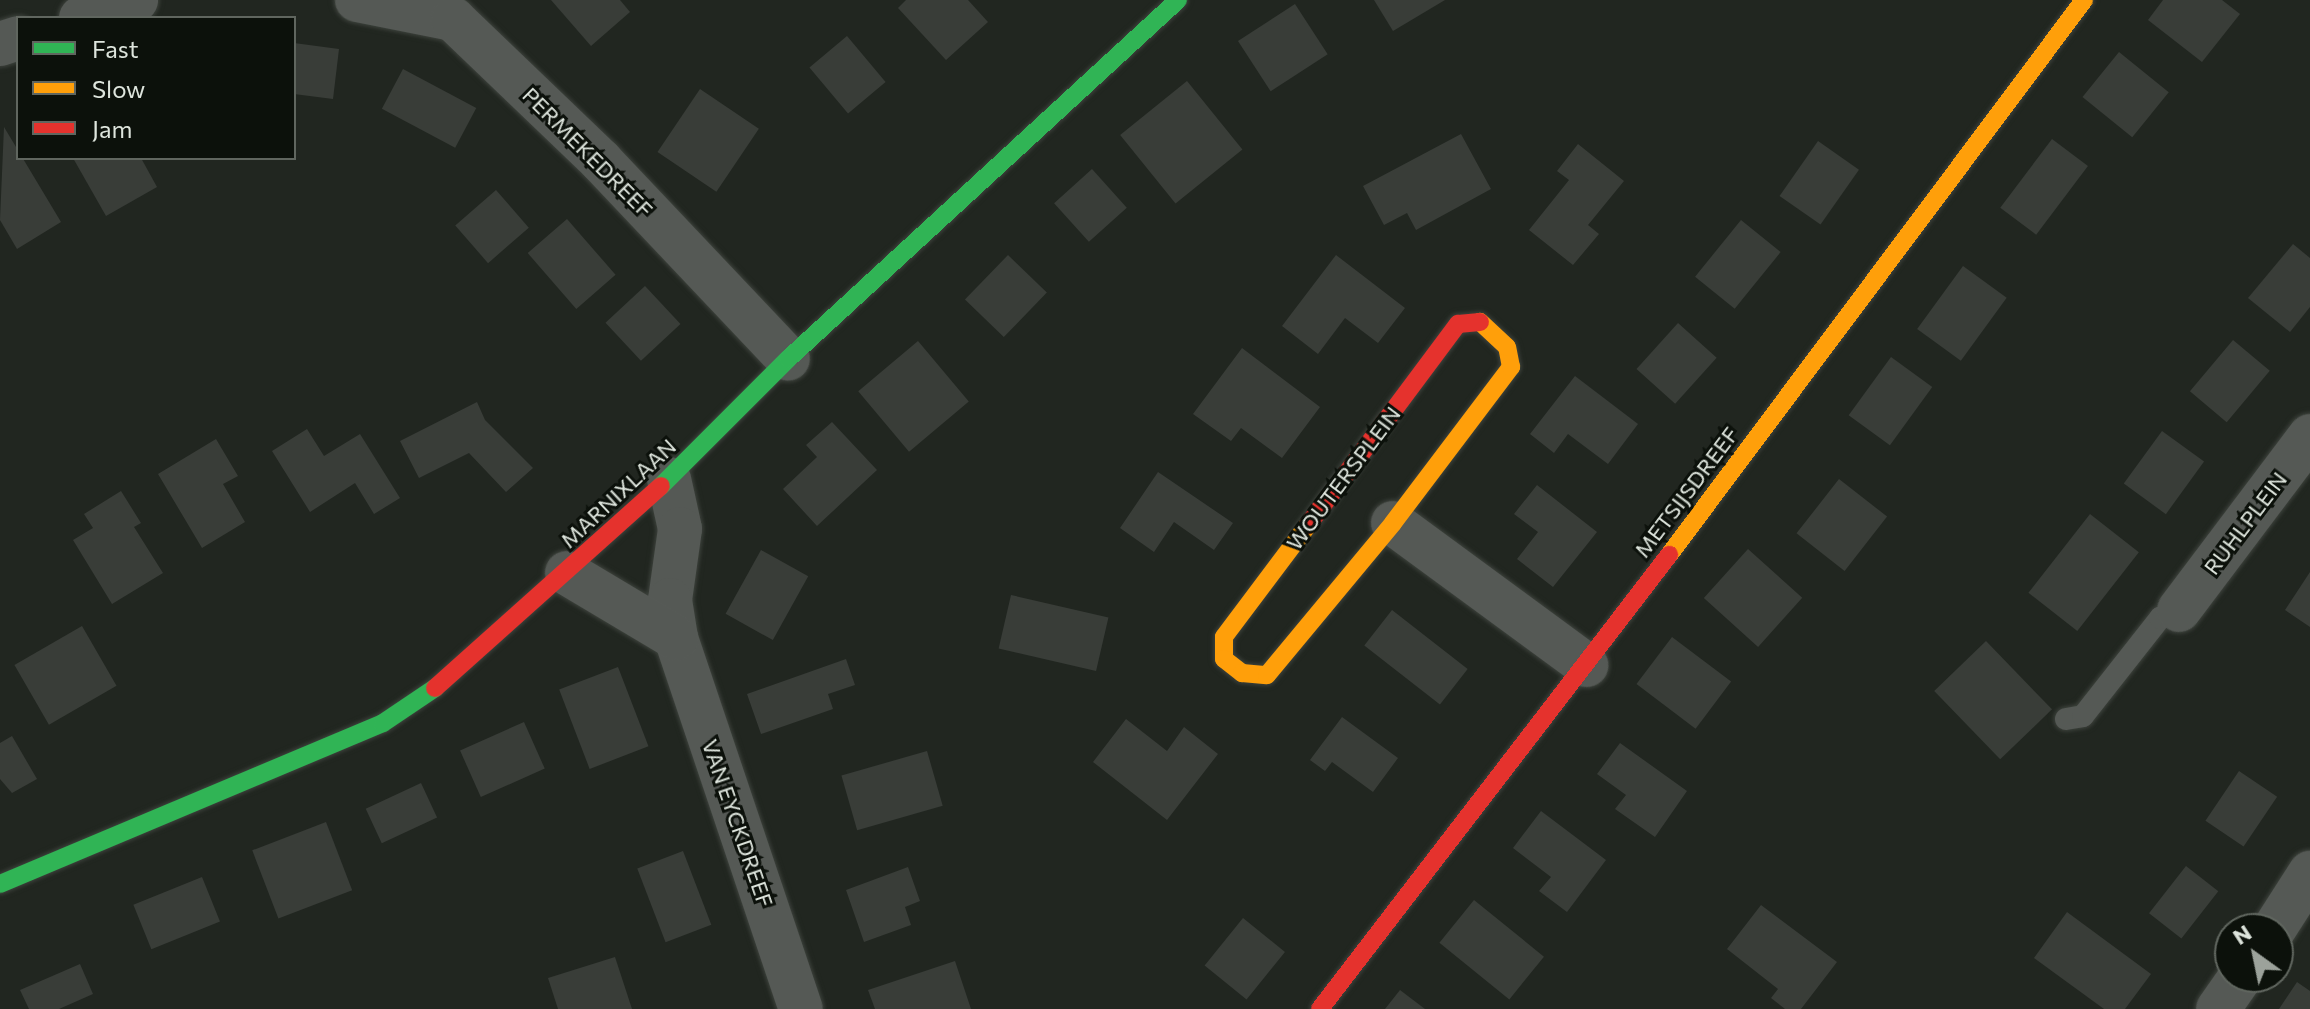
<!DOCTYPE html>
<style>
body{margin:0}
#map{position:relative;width:2310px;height:1009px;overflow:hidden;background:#212620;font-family:Commissioner,sans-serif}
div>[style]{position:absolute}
.building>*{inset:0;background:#393d38;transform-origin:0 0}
.roads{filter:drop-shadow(0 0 2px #3d423c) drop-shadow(0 0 2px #3d423c)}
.lane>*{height:22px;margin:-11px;padding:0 11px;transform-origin:11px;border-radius:11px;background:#555955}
.street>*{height:44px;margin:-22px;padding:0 22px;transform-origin:22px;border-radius:22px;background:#555955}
.fast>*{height:18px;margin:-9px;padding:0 9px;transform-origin:9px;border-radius:9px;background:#30b455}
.slow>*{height:18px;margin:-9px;padding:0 9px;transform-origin:9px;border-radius:9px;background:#ff9f0a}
.jam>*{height:18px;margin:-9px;padding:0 9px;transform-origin:9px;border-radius:9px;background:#e5322d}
span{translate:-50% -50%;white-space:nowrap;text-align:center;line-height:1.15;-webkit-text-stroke:6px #0c110b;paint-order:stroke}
.street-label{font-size:22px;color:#dee5dd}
.legend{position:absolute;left:16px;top:16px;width:280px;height:144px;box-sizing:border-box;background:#0c110b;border:2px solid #60665f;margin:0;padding:10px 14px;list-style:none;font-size:24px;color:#dee5dd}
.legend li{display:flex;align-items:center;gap:16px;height:40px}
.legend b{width:40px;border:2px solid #60665f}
.north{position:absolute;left:2214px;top:913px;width:80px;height:80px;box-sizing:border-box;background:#0c110b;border:2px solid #60665f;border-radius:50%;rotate:327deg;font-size:22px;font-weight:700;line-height:32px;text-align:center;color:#dee5dd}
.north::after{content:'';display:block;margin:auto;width:28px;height:36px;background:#9ca29b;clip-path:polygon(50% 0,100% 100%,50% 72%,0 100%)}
</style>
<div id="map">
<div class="building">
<div style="clip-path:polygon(551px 0,620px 0,630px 12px,591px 46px)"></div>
<div style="clip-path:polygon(906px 0,968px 0,988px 22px,946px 60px,898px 8px)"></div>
<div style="clip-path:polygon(1374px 0,1445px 0,1393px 31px)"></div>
<div style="clip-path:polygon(2163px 0,2222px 0,2240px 14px,2202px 62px,2148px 20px)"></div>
<div style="left:1295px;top:4px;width:60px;height:68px;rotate:57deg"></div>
<div style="left:847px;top:36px;width:60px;height:49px;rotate:50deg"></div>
<div style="clip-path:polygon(294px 43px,339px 49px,333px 99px,294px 94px)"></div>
<div style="left:2119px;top:52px;width:64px;height:58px;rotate:39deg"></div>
<div style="left:403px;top:69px;width:83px;height:45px;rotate:28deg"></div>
<div style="left:1187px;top:81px;width:88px;height:86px;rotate:51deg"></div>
<div style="left:700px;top:89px;width:71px;height:76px;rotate:34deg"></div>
<div style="clip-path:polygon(4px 127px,61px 222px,17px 249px,0 220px)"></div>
<div style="clip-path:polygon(1461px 134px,1491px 189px,1416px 230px,1407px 213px,1384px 225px,1363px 186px)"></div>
<div style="left:2052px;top:139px;width:45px;height:86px;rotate:37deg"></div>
<div style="left:1818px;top:141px;width:50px;height:67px;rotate:35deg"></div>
<div style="clip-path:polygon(1578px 144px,1624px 181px,1588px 225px,1599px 234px,1573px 265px,1529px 230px,1569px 180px,1557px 171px)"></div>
<div style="clip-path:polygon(73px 158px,141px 158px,157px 187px,106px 216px)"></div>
<div style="left:1092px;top:169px;width:52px;height:51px;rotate:48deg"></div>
<div style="left:496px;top:190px;width:50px;height:54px;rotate:49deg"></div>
<div style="left:567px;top:219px;width:74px;height:52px;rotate:49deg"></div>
<div style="left:1741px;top:220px;width:51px;height:73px;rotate:39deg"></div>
<div style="clip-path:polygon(2293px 244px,2310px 258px,2310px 307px,2290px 332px,2248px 298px)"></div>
<div style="left:1008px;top:255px;width:54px;height:62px;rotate:44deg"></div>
<div style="clip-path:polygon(1336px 255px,1405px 308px,1378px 343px,1345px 318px,1318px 354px,1282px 326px)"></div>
<div style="left:1963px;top:266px;width:54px;height:78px;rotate:36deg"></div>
<div style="left:645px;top:286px;width:52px;height:54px;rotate:47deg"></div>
<div style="left:1678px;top:323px;width:52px;height:62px;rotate:42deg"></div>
<div style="left:2233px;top:340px;width:48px;height:67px;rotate:40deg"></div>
<div style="left:918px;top:341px;width:79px;height:78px;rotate:50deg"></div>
<div style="clip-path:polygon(1242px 348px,1320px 407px,1282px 458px,1241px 428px,1231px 441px,1193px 414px)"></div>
<div style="left:1891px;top:357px;width:51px;height:72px;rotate:36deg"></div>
<div style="clip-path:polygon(1575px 376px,1638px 424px,1608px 464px,1568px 434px,1554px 453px,1530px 434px)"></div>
<div style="clip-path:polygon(477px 402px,485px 420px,533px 468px,506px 492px,469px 453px,419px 478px,400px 441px)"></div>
<div style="clip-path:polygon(832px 422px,877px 470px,817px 526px,783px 489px,817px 457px,806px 445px)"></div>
<div style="clip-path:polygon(307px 429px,324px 456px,360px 434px,400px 498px,374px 514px,355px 483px,310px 512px,272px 451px)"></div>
<div style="left:2162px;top:431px;width:52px;height:65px;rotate:36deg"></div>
<div style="clip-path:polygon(216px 439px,238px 476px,223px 484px,245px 522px,202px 548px,158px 474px)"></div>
<div style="clip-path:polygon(1158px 472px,1233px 523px,1214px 550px,1174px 522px,1154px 552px,1120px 528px)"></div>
<div style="left:1839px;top:479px;width:61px;height:69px;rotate:38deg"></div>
<div style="clip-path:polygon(1537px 485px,1597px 532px,1553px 587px,1517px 559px,1538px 532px,1514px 514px)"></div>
<div style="clip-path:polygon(121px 491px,141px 523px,134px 527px,163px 573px,112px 604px,73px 540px,93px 528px,84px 514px)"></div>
<div style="left:2090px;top:514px;width:62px;height:100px;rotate:38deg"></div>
<div style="left:1748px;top:549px;width:73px;height:66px;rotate:42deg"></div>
<div style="left:761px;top:550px;width:54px;height:73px;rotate:29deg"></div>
<div style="clip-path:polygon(2310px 572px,2310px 627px,2285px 610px)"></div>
<div style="left:1011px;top:595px;width:100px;height:55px;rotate:13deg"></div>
<div style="left:1392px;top:610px;width:96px;height:45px;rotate:38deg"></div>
<div style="left:82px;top:626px;width:69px;height:78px;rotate:60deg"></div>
<div style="left:1672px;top:637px;width:74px;height:59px;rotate:37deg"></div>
<div style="left:1986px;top:641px;width:95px;height:72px;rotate:46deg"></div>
<div style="clip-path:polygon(846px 659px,855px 685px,828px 694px,833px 709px,761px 734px,747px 694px)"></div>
<div style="left:618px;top:667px;width:85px;height:63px;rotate:69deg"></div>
<div style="clip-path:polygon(1342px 717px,1398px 758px,1373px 792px,1332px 762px,1325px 771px,1310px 760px)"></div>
<div style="clip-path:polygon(1126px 719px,1167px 751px,1184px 727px,1218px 754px,1167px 820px,1093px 762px)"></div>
<div style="left:524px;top:722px;width:51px;height:70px;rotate:66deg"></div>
<div style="clip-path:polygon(12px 736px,37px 779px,12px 793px,0 779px,0 743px)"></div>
<div style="clip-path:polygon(1620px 743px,1687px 791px,1655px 837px,1615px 809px,1626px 795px,1597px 774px)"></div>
<div style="left:927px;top:751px;width:57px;height:89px;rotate:74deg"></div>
<div style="left:2239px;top:771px;width:46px;height:60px;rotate:34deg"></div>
<div style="left:421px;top:783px;width:38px;height:61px;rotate:65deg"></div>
<div style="clip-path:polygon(1541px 811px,1606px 860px,1567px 912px,1539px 891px,1551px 877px,1513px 848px)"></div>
<div style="left:326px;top:822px;width:73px;height:79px;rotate:69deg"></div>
<div style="left:683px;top:851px;width:79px;height:49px;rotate:69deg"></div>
<div style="left:2186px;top:866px;width:41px;height:60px;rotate:38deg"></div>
<div style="clip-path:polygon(908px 867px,920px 901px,905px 907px,911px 925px,864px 942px,846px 890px)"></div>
<div style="left:202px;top:877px;width:48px;height:74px;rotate:68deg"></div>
<div style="left:1474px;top:900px;width:90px;height:55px;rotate:39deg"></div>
<div style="clip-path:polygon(1761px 905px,1837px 962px,1801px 1009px,1785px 1009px,1771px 998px,1778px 989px,1727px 949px)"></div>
<div style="clip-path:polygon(2067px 912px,2151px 974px,2125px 1009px,2104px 1009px,2034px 958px)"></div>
<div style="left:1243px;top:918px;width:54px;height:61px;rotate:39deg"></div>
<div style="clip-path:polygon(615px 957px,632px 1009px,558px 1009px,548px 978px)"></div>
<div style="clip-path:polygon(955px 961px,971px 1009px,875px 1009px,868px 990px)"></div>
<div style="clip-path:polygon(80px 964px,93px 994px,59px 1009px,29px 1009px,20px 990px)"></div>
<div style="clip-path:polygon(2297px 982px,2310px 991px,2310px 1009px,2279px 1009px)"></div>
<div style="clip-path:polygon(1400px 990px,1425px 1009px,1385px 1009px)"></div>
</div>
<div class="roads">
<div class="lane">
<div style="left:2066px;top:719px;width:17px;rotate:-10deg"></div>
<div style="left:2083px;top:716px;width:125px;rotate:-51.8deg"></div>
<div style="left:2160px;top:618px;width:21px;rotate:-23deg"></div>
</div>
<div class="street">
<div style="left:357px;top:0;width:98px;rotate:11.2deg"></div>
<div style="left:453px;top:19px;width:205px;rotate:43.8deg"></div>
<div style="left:601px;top:161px;width:272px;rotate:46.6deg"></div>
<div style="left:81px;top:18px;width:58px;rotate:-18.1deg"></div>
<div style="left:0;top:44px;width:19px;rotate:-18deg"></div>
<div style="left:669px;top:479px;width:51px;rotate:77.6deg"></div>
<div style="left:680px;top:529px;width:72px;rotate:98deg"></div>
<div style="left:670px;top:600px;width:38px;rotate:81deg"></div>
<div style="left:676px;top:638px;width:391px;rotate:71.4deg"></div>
<div style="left:1393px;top:523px;width:240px;rotate:36.3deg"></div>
<div style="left:567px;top:573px;width:127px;rotate:30.8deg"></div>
<div style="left:2179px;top:610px;width:218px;rotate:-53deg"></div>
<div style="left:2274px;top:929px;width:67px;rotate:-57.3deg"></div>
<div style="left:2218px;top:1009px;width:39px;rotate:-55deg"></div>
</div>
<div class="fast">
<div style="left:661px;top:486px;width:180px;rotate:-45deg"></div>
<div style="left:788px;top:359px;width:530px;rotate:-42.63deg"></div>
<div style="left:0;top:884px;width:415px;rotate:-22.8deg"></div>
<div style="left:383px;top:723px;width:63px;rotate:-33.9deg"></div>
</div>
<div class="slow">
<div style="left:1308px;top:525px;width:140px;rotate:126.9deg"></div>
<div style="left:1224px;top:637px;width:22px;rotate:90deg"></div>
<div style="left:1224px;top:659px;width:23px;rotate:38deg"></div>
<div style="left:1242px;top:673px;width:25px;rotate:5deg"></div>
<div style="left:1267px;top:675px;width:197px;rotate:-50.3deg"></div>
<div style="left:1393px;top:523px;width:196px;rotate:-52.9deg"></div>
<div style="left:1511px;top:367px;width:20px;rotate:-101deg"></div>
<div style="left:1507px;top:347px;width:37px;rotate:-137deg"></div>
<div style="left:1669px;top:555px;width:693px;rotate:-53.21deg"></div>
</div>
<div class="jam">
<div style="left:1308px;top:525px;width:251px;rotate:-53.3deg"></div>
<div style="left:1458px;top:324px;width:22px;rotate:-5deg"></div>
<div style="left:435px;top:688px;width:303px;rotate:-41.8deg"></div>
<div style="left:1320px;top:1009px;width:573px;rotate:-52.45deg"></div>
</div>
</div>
<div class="street-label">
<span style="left:588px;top:152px;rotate:45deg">PERMEKEDREEF</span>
<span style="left:1343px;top:478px;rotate:-53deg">WOUTERSPLEIN</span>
<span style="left:1686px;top:492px;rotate:-53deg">METSIJSDREEF</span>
<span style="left:618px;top:493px;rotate:-43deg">MARNIXLAAN</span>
<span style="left:2245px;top:523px;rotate:-53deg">RUHLPLEIN</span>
<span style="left:738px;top:823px;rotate:71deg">VAN EYCKDREEF</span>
</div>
<ul class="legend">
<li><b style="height:10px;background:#30b455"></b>Fast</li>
<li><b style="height:10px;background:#ff9f0a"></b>Slow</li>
<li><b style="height:10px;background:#e5322d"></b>Jam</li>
</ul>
<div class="north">N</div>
</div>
